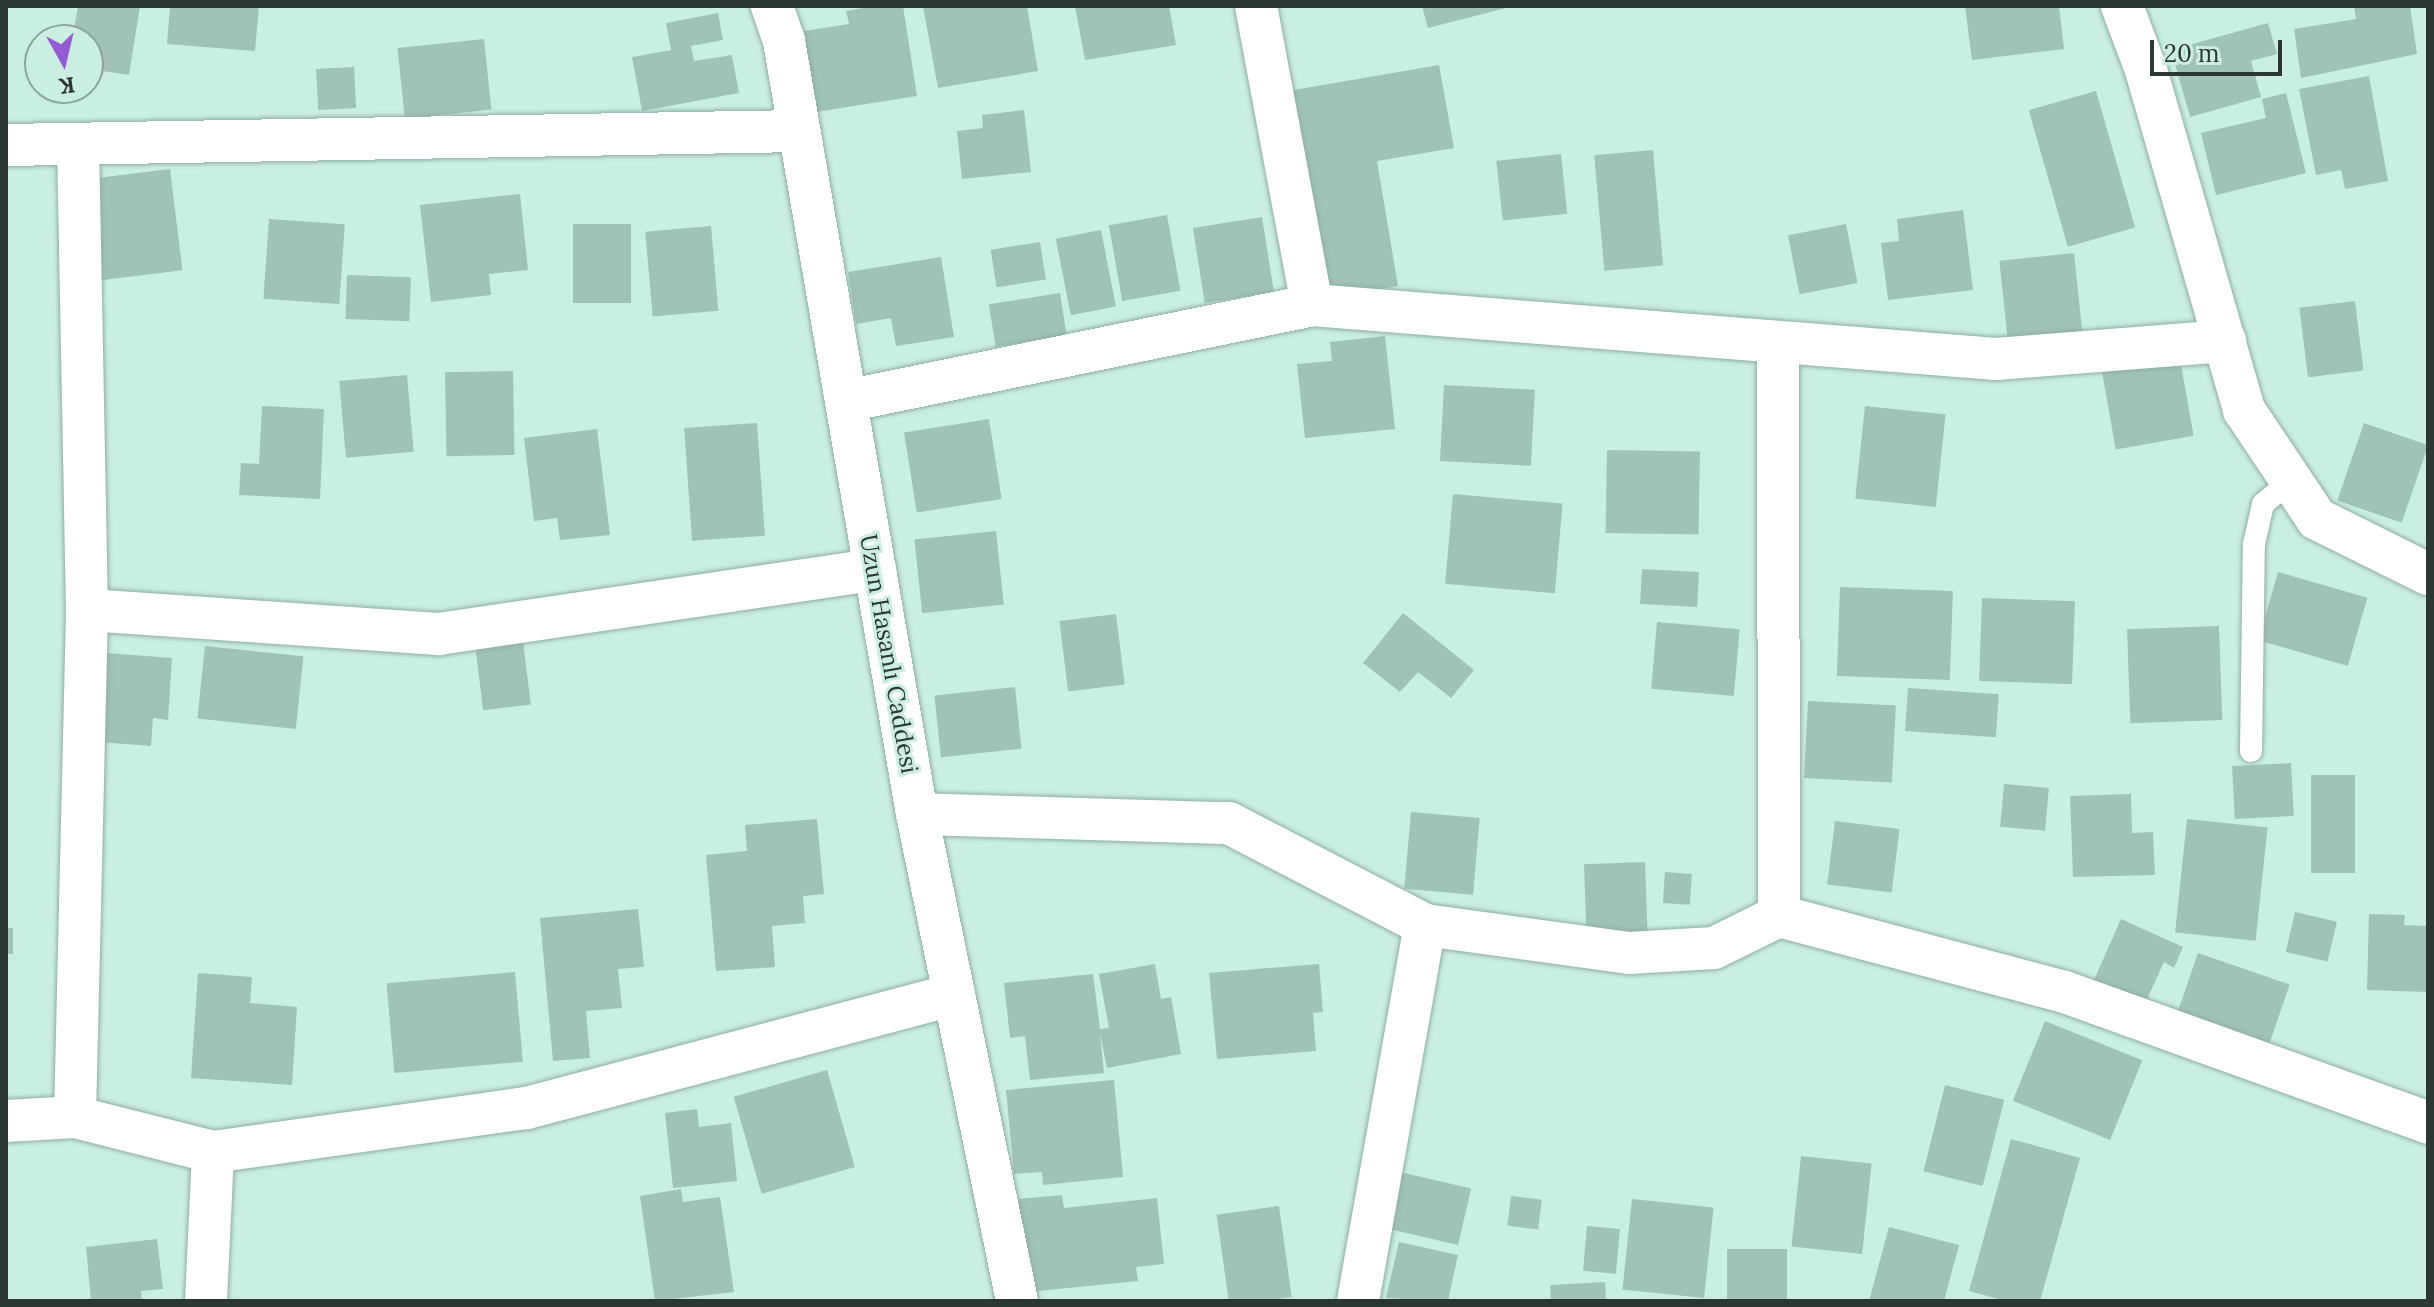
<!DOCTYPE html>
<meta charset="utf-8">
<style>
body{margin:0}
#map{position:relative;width:2434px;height:1307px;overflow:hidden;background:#cbeee2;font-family:Lora,serif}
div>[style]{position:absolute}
.building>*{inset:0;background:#a0c2b7;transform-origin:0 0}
.roads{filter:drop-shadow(0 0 2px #8eafa4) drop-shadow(0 0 2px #8eafa4)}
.lane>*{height:22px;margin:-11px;padding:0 11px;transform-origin:11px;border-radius:11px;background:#fff}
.street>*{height:42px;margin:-21px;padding:0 21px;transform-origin:21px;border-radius:21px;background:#fff}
span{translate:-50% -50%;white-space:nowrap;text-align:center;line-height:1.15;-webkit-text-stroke:6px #cbeee2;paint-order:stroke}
.street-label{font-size:24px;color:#2a3733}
.frame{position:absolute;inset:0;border:8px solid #2a3733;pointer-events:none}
.north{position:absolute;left:24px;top:24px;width:80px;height:80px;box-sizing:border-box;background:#cbeee2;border:2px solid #8ba59c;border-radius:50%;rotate:172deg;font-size:22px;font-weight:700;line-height:32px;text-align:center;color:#2a3733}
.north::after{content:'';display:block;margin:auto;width:28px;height:36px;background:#955bd3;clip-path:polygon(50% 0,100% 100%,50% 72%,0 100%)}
.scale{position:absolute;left:2150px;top:40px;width:132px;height:36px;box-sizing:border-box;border:4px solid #2a3733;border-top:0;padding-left:10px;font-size:24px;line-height:28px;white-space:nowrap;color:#2a3733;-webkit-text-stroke:6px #cbeee2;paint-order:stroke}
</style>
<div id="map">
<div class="building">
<div style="clip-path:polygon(78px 6px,140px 6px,129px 75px,88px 69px,88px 40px,72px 40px)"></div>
<div style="clip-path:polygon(170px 6px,259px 6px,255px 51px,167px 44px)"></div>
<div style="clip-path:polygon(876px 6px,903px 6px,917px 96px,816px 112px,804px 31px,849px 24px,846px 11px)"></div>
<div style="clip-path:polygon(923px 6px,1027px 6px,1038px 71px,938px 88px)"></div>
<div style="clip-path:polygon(1075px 6px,1169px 6px,1176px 45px,1085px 60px)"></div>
<div style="clip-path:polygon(1422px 6px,1510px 6px,1510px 7px,1428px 28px)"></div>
<div style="clip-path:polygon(1965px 6px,2059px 6px,2064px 49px,1972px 60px)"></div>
<div style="clip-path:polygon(2354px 6px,2410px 6px,2417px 54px,2301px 78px,2294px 29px,2356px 19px)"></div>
<div style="clip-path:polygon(718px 13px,723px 40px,691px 46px,694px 61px,732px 55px,739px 93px,642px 111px,632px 57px,671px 50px,666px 23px)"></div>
<div style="clip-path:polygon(2268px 23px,2277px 54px,2251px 61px,2261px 97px,2190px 117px,2171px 50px)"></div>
<div style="left:484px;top:39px;width:71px;height:87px;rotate:84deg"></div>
<div style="clip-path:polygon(1439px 65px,1454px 148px,1377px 161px,1398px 286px,1323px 299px,1288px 91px)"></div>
<div style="left:354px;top:67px;width:41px;height:38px;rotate:87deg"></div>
<div style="clip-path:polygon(2369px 76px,2388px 181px,2345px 189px,2341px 170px,2316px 175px,2299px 89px)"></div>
<div style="left:2096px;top:91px;width:142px;height:70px;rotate:74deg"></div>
<div style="clip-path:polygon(2286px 93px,2306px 173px,2216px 195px,2201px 133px,2266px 118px,2262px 99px)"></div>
<div style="clip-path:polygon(1024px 110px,1031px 172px,962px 179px,957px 131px,983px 128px,982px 115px)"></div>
<div style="left:1653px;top:150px;width:116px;height:59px;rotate:85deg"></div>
<div style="left:1561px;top:154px;width:60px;height:65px;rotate:84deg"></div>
<div style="left:170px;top:169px;width:102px;height:84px;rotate:83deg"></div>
<div style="clip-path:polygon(520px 194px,528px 270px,489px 274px,491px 295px,431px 302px,420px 205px)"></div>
<div style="clip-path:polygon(1963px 210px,1973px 290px,1888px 300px,1881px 243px,1899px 241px,1897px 219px)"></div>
<div style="left:1167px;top:215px;width:77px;height:59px;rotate:80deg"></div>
<div style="left:1262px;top:217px;width:76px;height:70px;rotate:81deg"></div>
<div style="left:269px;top:219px;width:76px;height:80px;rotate:4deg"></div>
<div style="left:573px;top:224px;width:58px;height:79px"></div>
<div style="left:1846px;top:224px;width:60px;height:59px;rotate:79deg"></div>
<div style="left:711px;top:226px;width:85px;height:66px;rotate:85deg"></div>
<div style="left:1101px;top:230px;width:78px;height:46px;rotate:79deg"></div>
<div style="left:1040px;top:242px;width:38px;height:50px;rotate:81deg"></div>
<div style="left:2074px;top:253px;width:89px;height:75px;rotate:84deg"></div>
<div style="clip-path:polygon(941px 257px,954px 337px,896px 346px,891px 318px,856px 324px,848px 272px)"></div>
<div style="left:347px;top:275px;width:64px;height:44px;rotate:2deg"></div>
<div style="left:1060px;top:293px;width:43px;height:72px;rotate:81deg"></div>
<div style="left:2355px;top:301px;width:70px;height:56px;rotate:83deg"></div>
<div style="clip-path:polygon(1385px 336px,1395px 429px,1305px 438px,1297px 364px,1332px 361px,1330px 342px)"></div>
<div style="left:2180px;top:359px;width:78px;height:79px;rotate:80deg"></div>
<div style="left:513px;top:371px;width:84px;height:68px;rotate:89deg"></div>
<div style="left:407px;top:375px;width:77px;height:68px;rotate:85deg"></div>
<div style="left:1444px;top:385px;width:91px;height:76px;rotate:3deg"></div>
<div style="clip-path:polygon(262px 406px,324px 409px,320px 499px,239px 495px,241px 463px,259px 464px)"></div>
<div style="left:1865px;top:406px;width:81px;height:93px;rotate:6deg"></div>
<div style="left:989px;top:419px;width:81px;height:86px;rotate:81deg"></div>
<div style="left:757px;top:423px;width:113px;height:73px;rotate:86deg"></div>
<div style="left:2364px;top:423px;width:68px;height:82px;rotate:19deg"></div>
<div style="clip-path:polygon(597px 429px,610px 535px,560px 540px,557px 518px,534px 521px,524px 438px)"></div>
<div style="left:1607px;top:450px;width:93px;height:83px;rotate:1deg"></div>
<div style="left:1453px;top:494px;width:110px;height:90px;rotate:5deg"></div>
<div style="left:996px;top:531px;width:74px;height:82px;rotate:84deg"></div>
<div style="left:1642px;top:569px;width:57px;height:35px;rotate:3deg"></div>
<div style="left:2278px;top:572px;width:93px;height:71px;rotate:16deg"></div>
<div style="left:1840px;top:587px;width:113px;height:89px;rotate:2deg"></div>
<div style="left:1982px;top:598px;width:93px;height:83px;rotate:2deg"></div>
<div style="clip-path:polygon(1403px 613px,1474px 670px,1451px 698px,1418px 672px,1400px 692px,1363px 663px)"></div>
<div style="left:1116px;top:614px;width:71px;height:57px;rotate:83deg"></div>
<div style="left:1657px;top:622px;width:83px;height:67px;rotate:5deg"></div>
<div style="left:2219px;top:626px;width:94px;height:92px;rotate:88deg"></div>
<div style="left:523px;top:641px;width:64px;height:48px;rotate:83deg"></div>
<div style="left:205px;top:646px;width:99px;height:73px;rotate:6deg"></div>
<div style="clip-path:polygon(107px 653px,172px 658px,168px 720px,153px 718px,151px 746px,100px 742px)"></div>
<div style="left:1015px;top:687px;width:62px;height:81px;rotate:84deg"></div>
<div style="left:1908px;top:688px;width:91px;height:43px;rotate:4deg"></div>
<div style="left:1808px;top:701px;width:88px;height:77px;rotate:3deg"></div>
<div style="left:2291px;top:763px;width:53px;height:59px;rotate:87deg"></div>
<div style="left:2311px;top:775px;width:44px;height:98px"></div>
<div style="left:2004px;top:784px;width:45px;height:43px;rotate:5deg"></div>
<div style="clip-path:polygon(2131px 794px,2132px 833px,2153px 832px,2155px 875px,2073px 877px,2070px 796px)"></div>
<div style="left:1411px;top:812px;width:69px;height:77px;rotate:5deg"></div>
<div style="clip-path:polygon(817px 819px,824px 894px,803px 896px,805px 923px,772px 926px,775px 967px,716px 971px,706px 855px,747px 851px,745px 825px)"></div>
<div style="left:2187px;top:819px;width:81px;height:114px;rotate:6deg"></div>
<div style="left:1835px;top:821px;width:65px;height:64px;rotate:7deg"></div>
<div style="left:1645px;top:862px;width:74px;height:61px;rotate:88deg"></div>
<div style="left:1665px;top:872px;width:27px;height:31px;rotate:4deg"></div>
<div style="clip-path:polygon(638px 909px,644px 967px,618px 969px,622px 1008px,586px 1011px,590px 1058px,553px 1061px,540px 918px)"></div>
<div style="left:2295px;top:912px;width:43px;height:41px;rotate:13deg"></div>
<div style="clip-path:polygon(2369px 914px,2405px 915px,2404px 925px,2428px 926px,2428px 992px,2367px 990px)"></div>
<div style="clip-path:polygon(2121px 919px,2183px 947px,2174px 968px,2164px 962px,2141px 1012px,2090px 989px)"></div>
<div style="left:6px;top:928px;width:7px;height:26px"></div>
<div style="left:2198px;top:953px;width:97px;height:66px;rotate:19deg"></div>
<div style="clip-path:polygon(1155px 964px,1161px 999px,1171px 997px,1181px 1054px,1107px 1068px,1100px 1033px,1104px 1073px,1030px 1080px,1025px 1036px,1010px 1038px,1004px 983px,1093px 974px,1100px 1029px,1109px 1028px,1099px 974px)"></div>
<div style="clip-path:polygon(1319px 964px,1323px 1012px,1313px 1013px,1316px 1051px,1217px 1059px,1209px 973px)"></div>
<div style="left:515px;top:972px;width:90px;height:129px;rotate:85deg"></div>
<div style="clip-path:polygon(198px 973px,252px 977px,250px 1003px,297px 1007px,292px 1085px,191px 1078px)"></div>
<div style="left:2045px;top:1021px;width:105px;height:86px;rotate:22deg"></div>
<div style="left:827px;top:1070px;width:101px;height:97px;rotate:74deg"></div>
<div style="clip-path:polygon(1114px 1080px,1123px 1177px,1043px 1185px,1042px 1172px,1014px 1174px,1006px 1090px)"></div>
<div style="left:1945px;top:1085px;width:61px;height:89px;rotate:14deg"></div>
<div style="clip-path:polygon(697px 1109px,699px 1127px,731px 1123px,737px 1181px,673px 1188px,665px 1113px)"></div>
<div style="clip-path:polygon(2011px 1139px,2080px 1158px,2040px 1301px,2006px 1301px,1969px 1291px)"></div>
<div style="left:1801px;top:1156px;width:71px;height:91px;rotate:6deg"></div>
<div style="left:1400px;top:1172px;width:73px;height:58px;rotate:13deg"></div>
<div style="clip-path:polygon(681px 1189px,683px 1202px,720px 1197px,734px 1292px,655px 1301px,640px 1196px)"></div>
<div style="clip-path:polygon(1062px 1195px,1064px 1208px,1157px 1198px,1164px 1264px,1136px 1267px,1138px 1281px,1028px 1292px,1018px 1199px)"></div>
<div style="left:1511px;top:1196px;width:31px;height:30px;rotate:7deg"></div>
<div style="left:1632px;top:1199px;width:82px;height:91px;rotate:6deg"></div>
<div style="left:1279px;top:1206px;width:92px;height:63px;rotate:82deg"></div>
<div style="left:1587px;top:1226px;width:33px;height:45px;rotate:5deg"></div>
<div style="clip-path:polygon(1889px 1227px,1959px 1245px,1944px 1301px,1869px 1301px)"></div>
<div style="clip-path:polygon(157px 1239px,163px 1289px,141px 1291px,142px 1301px,91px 1301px,86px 1247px)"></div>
<div style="clip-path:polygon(1399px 1242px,1458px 1255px,1448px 1301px,1386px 1298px)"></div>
<div style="left:1727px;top:1249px;width:60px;height:52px"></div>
<div style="left:1605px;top:1282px;width:19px;height:55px;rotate:87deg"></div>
</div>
<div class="roads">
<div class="lane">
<div style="left:2251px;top:751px;width:207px;rotate:-89.2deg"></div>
<div style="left:2254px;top:544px;width:41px;rotate:-77.3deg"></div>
<div style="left:2263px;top:504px;width:38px;rotate:-40deg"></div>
</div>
<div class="street">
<div style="left:772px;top:6px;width:37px;rotate:71deg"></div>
<div style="left:784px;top:41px;width:784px;rotate:80.24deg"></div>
<div style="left:917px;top:814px;width:497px;rotate:78.4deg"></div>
<div style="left:1256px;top:6px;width:304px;rotate:79.4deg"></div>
<div style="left:2122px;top:6px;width:68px;rotate:69.4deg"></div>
<div style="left:2146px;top:70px;width:354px;rotate:73.9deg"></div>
<div style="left:2244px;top:410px;width:131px;rotate:56.2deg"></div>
<div style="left:2317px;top:519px;width:124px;rotate:26.4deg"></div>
<div style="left:6px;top:145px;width:793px;rotate:-1.01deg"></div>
<div style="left:1778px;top:345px;width:571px;rotate:89.9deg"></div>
<div style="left:846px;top:401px;width:476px;rotate:-11.6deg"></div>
<div style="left:1312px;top:305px;width:686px;rotate:4.51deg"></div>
<div style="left:1996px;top:359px;width:230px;rotate:-4.5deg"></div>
<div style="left:87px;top:610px;width:353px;rotate:3.9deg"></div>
<div style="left:439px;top:634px;width:441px;rotate:-8.4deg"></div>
<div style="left:917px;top:814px;width:312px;rotate:1.7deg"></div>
<div style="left:1229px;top:823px;width:221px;rotate:27.5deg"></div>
<div style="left:1425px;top:925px;width:206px;rotate:7.8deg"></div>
<div style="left:1629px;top:953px;width:85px;rotate:-3.4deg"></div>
<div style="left:1714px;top:948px;width:72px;rotate:-26.2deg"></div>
<div style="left:1779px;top:916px;width:296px;rotate:14.9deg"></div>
<div style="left:2065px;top:992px;width:386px;rotate:19.8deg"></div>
<div style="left:75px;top:1117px;width:507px;rotate:-88.64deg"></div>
<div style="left:87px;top:610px;width:466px;rotate:-91.1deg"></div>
<div style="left:6px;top:1121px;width:69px;rotate:-3.3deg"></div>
<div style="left:75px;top:1117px;width:142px;rotate:14.2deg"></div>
<div style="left:213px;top:1152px;width:317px;rotate:-8deg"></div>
<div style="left:527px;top:1108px;width:442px;rotate:-14.9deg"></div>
<div style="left:206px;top:1301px;width:149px;rotate:-87.3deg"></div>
<div style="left:1358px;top:1301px;width:382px;rotate:-79.9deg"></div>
</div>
</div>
<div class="street-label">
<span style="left:889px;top:654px;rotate:80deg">Uzun Hasanlı Caddesi</span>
</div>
<div class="frame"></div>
<div class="north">K</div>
<div class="scale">20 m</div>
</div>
